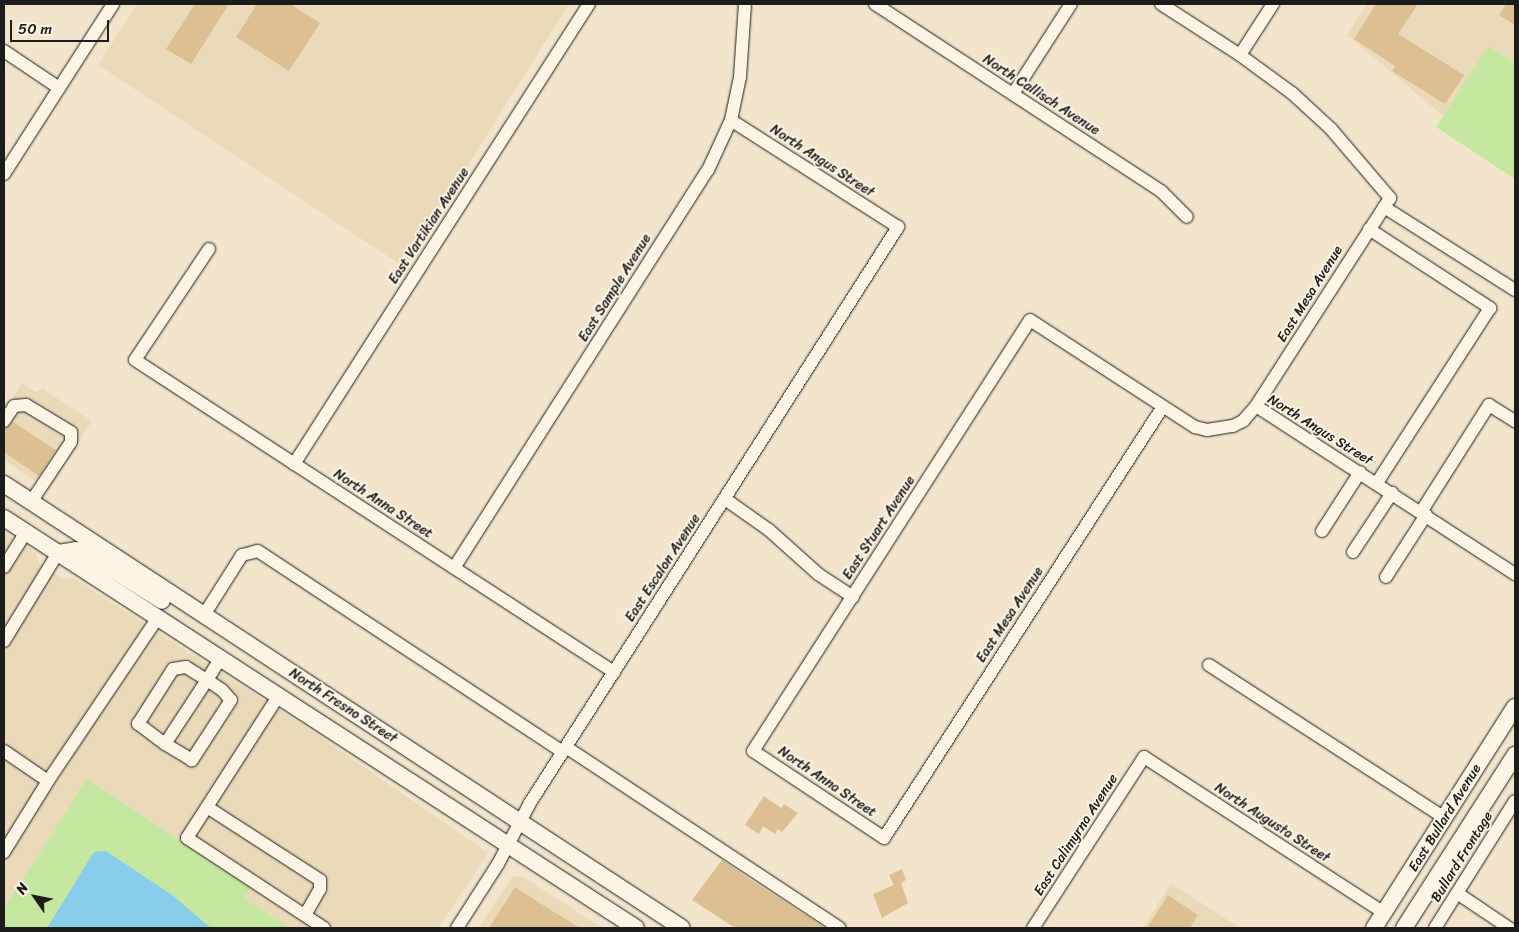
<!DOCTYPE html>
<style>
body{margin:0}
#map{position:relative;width:1519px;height:932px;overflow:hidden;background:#f2e5cc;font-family:Sriracha,sans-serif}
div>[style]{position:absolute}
.built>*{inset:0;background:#ebdaba}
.green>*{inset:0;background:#c6e79f}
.water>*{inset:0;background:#88cde9}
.building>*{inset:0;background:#dcc091}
.roads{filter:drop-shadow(0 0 1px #1c1c1c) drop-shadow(0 0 1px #1c1c1c)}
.minor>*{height:12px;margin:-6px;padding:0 6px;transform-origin:6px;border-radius:6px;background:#fcf5e5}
.major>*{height:16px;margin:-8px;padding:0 8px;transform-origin:8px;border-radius:8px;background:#fcf5e5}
span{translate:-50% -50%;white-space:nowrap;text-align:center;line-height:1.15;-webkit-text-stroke:4px #fcf5e5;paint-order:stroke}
.street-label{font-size:14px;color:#1c1c1c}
.frame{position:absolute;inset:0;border:5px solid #1c1c1c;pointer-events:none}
.north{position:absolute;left:10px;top:872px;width:50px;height:50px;-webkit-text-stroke:4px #fcf5e5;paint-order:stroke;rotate:303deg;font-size:14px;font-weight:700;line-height:20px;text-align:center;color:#1c1c1c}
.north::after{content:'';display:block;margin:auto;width:18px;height:22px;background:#1c1c1c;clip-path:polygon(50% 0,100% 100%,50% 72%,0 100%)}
.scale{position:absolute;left:10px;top:20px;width:99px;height:22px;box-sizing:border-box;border:2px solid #1c1c1c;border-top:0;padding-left:6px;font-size:15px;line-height:18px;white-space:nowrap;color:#1c1c1c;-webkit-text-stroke:4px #fcf5e5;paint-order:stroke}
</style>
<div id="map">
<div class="built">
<div style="clip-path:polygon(137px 4px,569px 4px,404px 267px,98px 65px)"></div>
<div style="clip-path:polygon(1367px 4px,1515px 4px,1515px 63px,1488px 46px,1443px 116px,1347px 35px)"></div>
<div style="clip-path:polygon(22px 383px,36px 392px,43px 389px,92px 421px,49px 490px,4px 460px,4px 412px)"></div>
<div style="clip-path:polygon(4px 532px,32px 550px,31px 553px,36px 552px,39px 563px,63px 579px,75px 578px,48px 621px,75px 579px,187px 651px,188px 655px,190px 653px,315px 733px,488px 853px,438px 928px,289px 928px,244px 898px,251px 887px,87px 779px,4px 908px)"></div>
<div style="clip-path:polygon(522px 876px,602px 928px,478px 928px,512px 877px)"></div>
<div style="clip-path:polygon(1171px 883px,1240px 928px,1143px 928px)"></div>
</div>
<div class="green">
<div style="clip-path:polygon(1488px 46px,1515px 63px,1515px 179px,1436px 127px)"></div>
<div style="clip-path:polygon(87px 779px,251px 887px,244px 898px,289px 928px,4px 928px,4px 908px)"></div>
</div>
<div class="water">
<div style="clip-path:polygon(106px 851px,172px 895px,211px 928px,47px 928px,94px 852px)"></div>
</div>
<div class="building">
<div style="clip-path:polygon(195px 4px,229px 4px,191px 64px,166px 49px)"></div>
<div style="clip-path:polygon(257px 4px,290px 4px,320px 23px,289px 71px,236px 37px)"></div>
<div style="clip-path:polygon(1376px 4px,1418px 4px,1398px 34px,1464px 75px,1445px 104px,1392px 71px,1395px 66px,1354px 39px)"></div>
<div style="clip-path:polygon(1506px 4px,1515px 4px,1515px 25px,1499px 15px)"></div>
<div style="clip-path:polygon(13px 422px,56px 450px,39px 476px,4px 452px,4px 431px)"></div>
<div style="clip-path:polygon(764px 796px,781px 808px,784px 804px,798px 813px,782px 832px,778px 829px,775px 834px,763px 826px,759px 834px,745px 825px)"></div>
<div style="clip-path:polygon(722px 860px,748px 878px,825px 928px,735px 928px,692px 900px)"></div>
<div style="clip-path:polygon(902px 869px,906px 880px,901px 883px,908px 903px,882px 918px,873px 894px,894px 885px,889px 875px)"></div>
<div style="clip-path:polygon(515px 887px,554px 912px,580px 928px,489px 928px)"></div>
<div style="clip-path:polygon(1168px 895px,1198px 915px,1190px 928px,1147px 928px)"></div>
</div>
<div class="roads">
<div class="minor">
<div style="left:875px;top:4px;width:343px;rotate:33.2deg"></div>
<div style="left:1162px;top:192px;width:35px;rotate:45deg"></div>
<div style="left:1161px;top:4px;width:94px;rotate:32.8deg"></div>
<div style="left:1240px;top:55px;width:64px;rotate:36.2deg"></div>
<div style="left:1292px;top:93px;width:53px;rotate:42.7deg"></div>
<div style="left:1331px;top:129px;width:91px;rotate:49.5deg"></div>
<div style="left:1390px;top:198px;width:247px;rotate:122.8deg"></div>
<div style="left:4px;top:51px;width:66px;rotate:33.9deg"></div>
<div style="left:1240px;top:55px;width:61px;rotate:-57.1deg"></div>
<div style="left:1013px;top:94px;width:107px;rotate:-57.2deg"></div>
<div style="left:4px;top:174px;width:202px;rotate:-57.3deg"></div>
<div style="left:1384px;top:207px;width:155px;rotate:32.4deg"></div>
<div style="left:1369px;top:229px;width:145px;rotate:33.1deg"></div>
<div style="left:1490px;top:308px;width:208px;rotate:122.9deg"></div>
<div style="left:209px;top:249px;width:133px;rotate:123.7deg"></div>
<div style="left:135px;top:360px;width:572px;rotate:33.08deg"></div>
<div style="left:1162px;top:408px;width:512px;rotate:122.88deg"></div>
<div style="left:884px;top:838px;width:157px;rotate:-146.4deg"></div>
<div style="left:753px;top:751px;width:512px;rotate:-57.27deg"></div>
<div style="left:1030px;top:320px;width:197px;rotate:33deg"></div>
<div style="left:1195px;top:427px;width:12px;rotate:14deg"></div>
<div style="left:1207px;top:430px;width:26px;rotate:-9deg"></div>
<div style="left:1233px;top:426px;width:11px;rotate:-27deg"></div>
<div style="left:1243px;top:421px;width:20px;rotate:-49deg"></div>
<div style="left:1256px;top:406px;width:309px;rotate:33deg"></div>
<div style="left:4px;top:421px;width:18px;rotate:-56deg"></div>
<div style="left:14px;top:406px;width:12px;rotate:-5deg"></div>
<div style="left:26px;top:405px;width:52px;rotate:31deg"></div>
<div style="left:71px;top:432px;width:10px;rotate:90deg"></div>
<div style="left:71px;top:442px;width:72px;rotate:123.7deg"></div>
<div style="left:294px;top:464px;width:546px;rotate:-57.33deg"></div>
<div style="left:725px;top:499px;width:54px;rotate:35.2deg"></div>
<div style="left:769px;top:530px;width:66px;rotate:41.9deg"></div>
<div style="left:818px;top:574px;width:42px;rotate:33.3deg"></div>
<div style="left:1421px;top:512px;width:127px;rotate:-57.6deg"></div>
<div style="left:1489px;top:405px;width:31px;rotate:32deg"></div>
<div style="left:1322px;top:531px;width:70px;rotate:-57.2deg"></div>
<div style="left:1353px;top:552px;width:71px;rotate:-56.5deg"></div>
<div style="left:4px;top:567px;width:41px;rotate:-57.8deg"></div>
<div style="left:454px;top:568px;width:472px;rotate:-57.5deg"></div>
<div style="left:708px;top:170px;width:55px;rotate:-65.3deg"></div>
<div style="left:731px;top:120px;width:44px;rotate:-78.2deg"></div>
<div style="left:740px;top:77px;width:73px;rotate:-86.1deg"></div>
<div style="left:1386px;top:577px;width:74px;rotate:-57.2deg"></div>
<div style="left:204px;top:615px;width:71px;rotate:-57.7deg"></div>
<div style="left:242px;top:555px;width:16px;rotate:-14deg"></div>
<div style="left:258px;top:551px;width:365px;rotate:33.4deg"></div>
<div style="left:4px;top:641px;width:103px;rotate:-58.5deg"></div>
<div style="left:1209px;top:665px;width:281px;rotate:33deg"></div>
<div style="left:279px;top:695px;width:170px;rotate:122.8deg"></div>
<div style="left:187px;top:838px;width:164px;rotate:33.3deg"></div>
<div style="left:165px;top:744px;width:34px;rotate:-143deg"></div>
<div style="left:138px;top:724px;width:65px;rotate:-57.5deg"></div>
<div style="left:173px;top:669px;width:13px;rotate:-9deg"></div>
<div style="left:186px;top:667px;width:25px;rotate:32deg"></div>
<div style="left:207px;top:680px;width:18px;rotate:34deg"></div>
<div style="left:222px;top:690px;width:13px;rotate:48deg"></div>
<div style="left:231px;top:700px;width:72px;rotate:123deg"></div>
<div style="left:192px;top:760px;width:31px;rotate:-149deg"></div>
<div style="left:165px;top:744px;width:77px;rotate:-56.7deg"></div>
<div style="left:207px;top:680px;width:26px;rotate:-58deg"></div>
<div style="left:566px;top:747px;width:328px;rotate:33.5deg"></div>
<div style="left:4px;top:751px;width:53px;rotate:34.3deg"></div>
<div style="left:48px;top:781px;width:84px;rotate:121.8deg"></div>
<div style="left:48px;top:781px;width:197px;rotate:-56.1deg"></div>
<div style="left:207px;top:807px;width:135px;rotate:32.9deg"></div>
<div style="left:320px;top:880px;width:9px;rotate:90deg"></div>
<div style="left:320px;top:889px;width:30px;rotate:120deg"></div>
<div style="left:1457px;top:893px;width:63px;rotate:33.9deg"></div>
<div style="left:457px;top:928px;width:76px;rotate:-57.4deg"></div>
<div style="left:498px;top:864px;width:69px;rotate:-62.3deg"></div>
<div style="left:530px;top:803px;width:684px;rotate:-57.43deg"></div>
<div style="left:898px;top:227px;width:198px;rotate:-147.4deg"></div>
<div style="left:1033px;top:928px;width:204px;rotate:-57deg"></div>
<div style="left:1144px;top:757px;width:286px;rotate:33deg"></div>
<div style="left:1435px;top:928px;width:150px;rotate:-57.8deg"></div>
</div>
<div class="major">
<div style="left:4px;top:484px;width:810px;rotate:33.22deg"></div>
<div style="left:4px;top:518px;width:753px;rotate:32.97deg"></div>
<div style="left:58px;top:553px;width:18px;rotate:-9deg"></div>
<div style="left:76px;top:550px;width:14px;rotate:21deg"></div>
<div style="left:89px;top:555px;width:86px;rotate:32.2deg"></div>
<div style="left:1374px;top:928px;width:262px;rotate:-57.5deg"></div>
<div style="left:1404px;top:928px;width:206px;rotate:-57.3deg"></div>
</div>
</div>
<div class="street-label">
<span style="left:1041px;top:95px;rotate:33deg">North Callisch Avenue</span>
<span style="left:822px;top:161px;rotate:33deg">North Angus Street</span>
<span style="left:429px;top:226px;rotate:-57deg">East Vartikian Avenue</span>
<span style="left:615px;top:288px;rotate:-58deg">East Sample Avenue</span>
<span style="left:1310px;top:294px;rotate:-58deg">East Mesa Avenue</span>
<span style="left:1320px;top:430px;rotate:32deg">North Angus Street</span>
<span style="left:383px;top:504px;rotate:33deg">North Anna Street</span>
<span style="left:879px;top:528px;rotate:-57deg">East Stuart Avenue</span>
<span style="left:663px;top:568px;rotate:-57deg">East Escalon Avenue</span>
<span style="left:1010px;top:615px;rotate:-57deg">East Mesa Avenue</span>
<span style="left:343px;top:706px;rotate:33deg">North Fresno Street</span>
<span style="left:827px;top:782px;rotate:34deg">North Anna Street</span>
<span style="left:1445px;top:818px;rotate:-58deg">East Bullard Avenue</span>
<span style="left:1272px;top:823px;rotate:33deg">North Augusta Street</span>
<span style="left:1076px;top:835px;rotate:-57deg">East Calimyrna Avenue</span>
<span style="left:1462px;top:857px;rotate:-58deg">Bullard Frontage</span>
</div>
<div class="frame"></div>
<div class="north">N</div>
<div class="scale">50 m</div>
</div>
